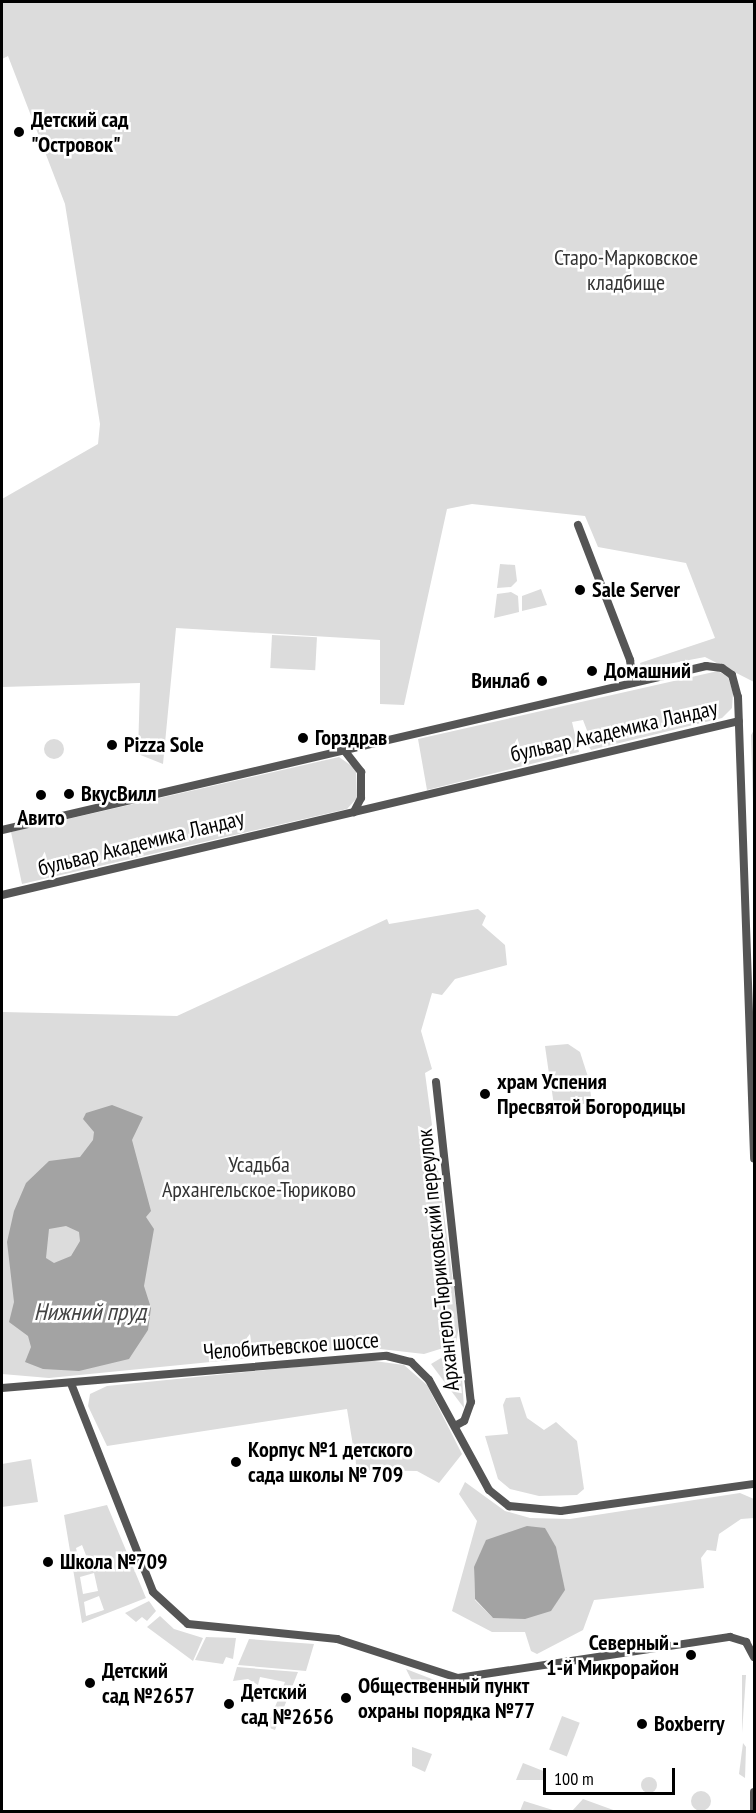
<!DOCTYPE html>
<meta charset="utf-8">
<style>
body{margin:0}
#map{position:relative;width:756px;height:1813px;overflow:hidden;background:#fff;font-family:"PT Sans Narrow",sans-serif}
div>[style]{position:absolute}
.green>*{inset:0;background:#dcdcdc;transform-origin:0 0}
.round{border-radius:50%}
.water>*{inset:0;background:#a3a3a3}
.minor>*{height:8px;margin:-4px;padding:0 4px;transform-origin:4px;border-radius:4px;background:#555}
.dots>*{width:16px;height:16px;translate:-50% -50%;box-sizing:border-box;border:3px solid #fff;border-radius:50%}
span{translate:-50% -50%;white-space:nowrap;text-align:center;line-height:1.15;-webkit-text-stroke:5px #fff;paint-order:stroke}
.poi-label{font-size:22px;color:#000;font-weight:700}
.left{translate:0 -50%;text-align:left}
.right{translate:-100% -50%;text-align:right}
.park-label{font-size:22px;color:#333}
.street-label{font-size:22px;color:#000}
.water-label{font-size:24px;color:#444;font-style:italic}
.frame{position:absolute;inset:0;border:3px solid #000;pointer-events:none}
.scale{position:absolute;left:543px;top:1768px;width:132px;height:27px;box-sizing:border-box;border:3px solid #000;border-top:0;padding-left:8px;font-size:18px;line-height:21px;white-space:nowrap;color:#000;-webkit-text-stroke:4px #fff;paint-order:stroke}
</style>
<div id="map">
<div class="green">
<div style="clip-path:polygon(2px 2px,754px 2px,754px 682px,705px 657px,642px 669px,640px 663px,715px 638px,686px 563px,598px 547px,585px 516px,472px 504px,447px 509px,404px 705px,380px 704px,380px 640px,176px 628px,163px 764px,138px 754px,140px 683px,2px 687px,2px 499px,98px 444px,100px 424px,65px 204px,8px 56px,2px 59px)"></div>
<div style="clip-path:polygon(500px 564px,515px 565px,517px 581px,511px 587px,497px 588px)"></div>
<div style="clip-path:polygon(541px 589px,547px 605px,522px 611px,522px 596px)"></div>
<div style="clip-path:polygon(511px 592px,518px 596px,519px 612px,494px 618px,497px 594px)"></div>
<div style="left:272px;top:635px;width:45px;height:33px;rotate:3deg"></div>
<div style="clip-path:polygon(718px 671px,728px 677px,733px 693px,732px 708px,722px 718px,591px 750px,583px 737px,588px 733px,583px 720px,572px 722px,579px 752px,427px 790px,418px 739px)"></div>
<div style="clip-path:polygon(754px 730px,754px 837px,751px 735px)"></div>
<div class="round" style="left:44px;top:739px;width:20px;height:20px"></div>
<div style="clip-path:polygon(339px 757px,356px 769px,357px 798px,347px 809px,22px 884px,11px 832px)"></div>
<div style="clip-path:polygon(478px 909px,486px 916px,482px 925px,505px 945px,507px 965px,455px 979px,442px 995px,432px 993px,421px 1031px,432px 1069px,425px 1073px,459px 1326px,456px 1344px,424px 1354px,363px 1347px,49px 1378px,2px 1374px,2px 1012px,177px 1016px,387px 919px,389px 924px)"></div>
<div style="clip-path:polygon(568px 1044px,580px 1052px,588px 1077px,561px 1081px,549px 1074px,545px 1046px)"></div>
<div style="left:589px;top:1082px;width:21px;height:38px;rotate:82deg"></div>
<div style="clip-path:polygon(441px 1358px,462px 1376px,464px 1408px,431px 1364px)"></div>
<div style="clip-path:polygon(367px 1360px,404px 1365px,427px 1385px,462px 1454px,439px 1483px,417px 1471px,357px 1470px,347px 1409px,107px 1446px,88px 1406px,90px 1394px,107px 1386px)"></div>
<div style="clip-path:polygon(520px 1397px,527px 1418px,544px 1430px,556px 1422px,577px 1441px,584px 1489px,577px 1495px,539px 1496px,510px 1489px,498px 1479px,485px 1436px,508px 1434px,503px 1405px,506px 1398px)"></div>
<div style="clip-path:polygon(31px 1459px,38px 1502px,2px 1507px,2px 1464px)"></div>
<div style="clip-path:polygon(evenodd,465px 1482px,505px 1511px,530px 1518px,570px 1519px,740px 1493px,754px 1499px,754px 1518px,741px 1519px,719px 1534px,716px 1551px,707px 1550px,701px 1558px,704px 1588px,594px 1600px,583px 1630px,537px 1654px,531px 1651px,525px 1632px,492px 1632px,452px 1611px,477px 1521px,459px 1494px,465px 1482px,474px 1567px,493px 1618px,475px 1600px,474px 1567px)"></div>
<div style="clip-path:polygon(evenodd,107px 1505px,146px 1598px,82px 1623px,64px 1515px,107px 1505px,82px 1545px,91px 1568px,81px 1570px,76px 1548px,82px 1545px,107px 1505px,94px 1573px,98px 1591px,83px 1594px,80px 1577px,94px 1573px,107px 1505px,99px 1596px,104px 1610px,86px 1616px,84px 1602px,99px 1596px)"></div>
<div style="clip-path:polygon(149px 1601px,156px 1611px,147px 1621px,142px 1617px,136px 1622px,125px 1613px)"></div>
<div style="clip-path:polygon(160px 1616px,174px 1629px,203px 1638px,193px 1661px,147px 1627px)"></div>
<div style="clip-path:polygon(206px 1637px,236px 1638px,233px 1659px,226px 1657px,223px 1664px,195px 1660px)"></div>
<div style="clip-path:polygon(249px 1639px,314px 1644px,306px 1671px,238px 1665px)"></div>
<div style="clip-path:polygon(237px 1667px,298px 1672px,275px 1730px,267px 1727px,285px 1682px,260px 1677px,258px 1685px,248px 1679px,233px 1681px)"></div>
<div style="clip-path:polygon(406px 1669px,437px 1681px,432px 1692px,434px 1685px,413px 1683px)"></div>
<div style="clip-path:polygon(742px 1675px,746px 1675px,742px 1733px)"></div>
<div style="left:562px;top:1716px;width:19px;height:36px;rotate:21deg"></div>
<div style="clip-path:polygon(743px 1743px,746px 1747px,745px 1778px,739px 1774px)"></div>
<div style="clip-path:polygon(412px 1747px,432px 1754px,425px 1772px,412px 1766px)"></div>
<div style="clip-path:polygon(523px 1763px,546px 1772px,544px 1780px,516px 1780px)"></div>
<div class="round" style="left:641px;top:1777px;width:16px;height:16px"></div>
<div class="round" style="left:691px;top:1791px;width:20px;height:20px"></div>
<div style="clip-path:polygon(583px 1799px,616px 1811px,572px 1811px)"></div>
<div style="clip-path:polygon(524px 1801px,556px 1811px,520px 1811px)"></div>
</div>
<div class="water">
<div style="clip-path:polygon(evenodd,112px 1105px,143px 1117px,132px 1140px,151px 1211px,146px 1217px,154px 1229px,144px 1286px,151px 1308px,148px 1330px,129px 1359px,79px 1371px,43px 1369px,25px 1362px,31px 1347px,28px 1336px,9px 1322px,14px 1302px,7px 1242px,14px 1211px,26px 1183px,49px 1161px,80px 1157px,93px 1140px,94px 1132px,83px 1119px,86px 1113px,112px 1105px,66px 1226px,79px 1232px,80px 1241px,71px 1256px,54px 1263px,46px 1258px,49px 1229px,66px 1226px)"></div>
<div style="clip-path:polygon(527px 1526px,545px 1528px,556px 1547px,565px 1590px,551px 1611px,525px 1619px,493px 1618px,475px 1599px,474px 1567px,486px 1540px)"></div>
</div>
<div class="minor">
<div style="left:578px;top:525px;width:145px;rotate:68.9deg"></div>
<div style="left:630px;top:660px;width:23px;rotate:83deg"></div>
<div style="left:344px;top:750px;width:28px;rotate:52deg"></div>
<div style="left:361px;top:772px;width:26px;rotate:90deg"></div>
<div style="left:361px;top:798px;width:16px;rotate:117deg"></div>
<div style="left:2px;top:830px;width:723px;rotate:-13.11deg"></div>
<div style="left:706px;top:666px;width:16px;rotate:7deg"></div>
<div style="left:722px;top:668px;width:12px;rotate:35deg"></div>
<div style="left:732px;top:675px;width:23px;rotate:75deg"></div>
<div style="left:738px;top:697px;width:462px;rotate:88deg"></div>
<div style="left:2px;top:895px;width:757px;rotate:-13.28deg"></div>
<div style="left:436px;top:1082px;width:322px;rotate:83.8deg"></div>
<div style="left:471px;top:1402px;width:20px;rotate:110deg"></div>
<div style="left:464px;top:1421px;width:10px;rotate:151deg"></div>
<div style="left:72px;top:1386px;width:221px;rotate:68.5deg"></div>
<div style="left:153px;top:1592px;width:47px;rotate:42.4deg"></div>
<div style="left:188px;top:1624px;width:150px;rotate:5.7deg"></div>
<div style="left:337px;top:1639px;width:127px;rotate:17.9deg"></div>
<div style="left:458px;top:1678px;width:275px;rotate:-8.6deg"></div>
<div style="left:730px;top:1637px;width:17px;rotate:17deg"></div>
<div style="left:746px;top:1642px;width:17px;rotate:62deg"></div>
<div style="left:2px;top:1388px;width:386px;rotate:-4.8deg"></div>
<div style="left:387px;top:1356px;width:25px;rotate:14deg"></div>
<div style="left:411px;top:1362px;width:25px;rotate:45deg"></div>
<div style="left:429px;top:1380px;width:125px;rotate:61.4deg"></div>
<div style="left:489px;top:1490px;width:26px;rotate:39deg"></div>
<div style="left:509px;top:1506px;width:52px;rotate:5.5deg"></div>
<div style="left:561px;top:1511px;width:195px;rotate:-8deg"></div>
<div style="left:754px;top:1812px;width:20px;rotate:-90deg"></div>
</div>
<div class="dots">
<div style="left:19px;top:132px;background:#000"></div>
<div style="left:580px;top:590px;background:#000"></div>
<div style="left:592px;top:671px;background:#000"></div>
<div style="left:542px;top:681px;background:#000"></div>
<div style="left:303px;top:738px;background:#000"></div>
<div style="left:112px;top:745px;background:#000"></div>
<div style="left:69px;top:794px;background:#000"></div>
<div style="left:41px;top:795px;background:#000"></div>
<div style="left:485px;top:1094px;background:#000"></div>
<div style="left:236px;top:1462px;background:#000"></div>
<div style="left:48px;top:1562px;background:#000"></div>
<div style="left:691px;top:1655px;background:#000"></div>
<div style="left:90px;top:1683px;background:#000"></div>
<div style="left:346px;top:1698px;background:#000"></div>
<div style="left:229px;top:1704px;background:#000"></div>
<div style="left:642px;top:1724px;background:#000"></div>
</div>
<div class="poi-label">
<span class="left" style="left:31px;top:132px">Детский сад<br>"Островок"</span>
<span class="left" style="left:592px;top:590px">Sale Server</span>
<span class="left" style="left:604px;top:671px">Домашний</span>
<span class="right" style="left:530px;top:681px">Винлаб</span>
<span class="left" style="left:315px;top:738px">Горздрав</span>
<span class="left" style="left:124px;top:745px">Pizza Sole</span>
<span class="left" style="left:81px;top:794px">ВкусВилл</span>
<span style="left:41px;top:818px">Авито</span>
<span class="left" style="left:497px;top:1094px">храм Успения<br>Пресвятой Богородицы</span>
<span class="left" style="left:248px;top:1462px">Корпус №1 детского<br>сада школы № 709</span>
<span class="left" style="left:60px;top:1562px">Школа №709</span>
<span class="right" style="left:679px;top:1655px">Северный -<br>1-й Микрорайон</span>
<span class="left" style="left:102px;top:1683px">Детский<br>сад №2657</span>
<span class="left" style="left:358px;top:1698px">Общественный пункт<br>охраны порядка №77</span>
<span class="left" style="left:241px;top:1704px">Детский<br>сад №2656</span>
<span class="left" style="left:654px;top:1724px">Boxberry</span>
</div>
<div class="park-label">
<span style="left:626px;top:270px">Старо-Марковское<br>кладбище</span>
<span style="left:259px;top:1177px">Усадьба<br>Архангельское-Тюриково</span>
</div>
<div class="street-label">
<span style="left:614px;top:731px;rotate:-13deg">бульвар Академика Ландау</span>
<span style="left:141px;top:843px;rotate:-14deg">бульвар Академика Ландау</span>
<span style="left:438px;top:1260px;rotate:-96deg">Архангело-Тюриковский переулок</span>
<span style="left:291px;top:1346px;rotate:-4deg">Челобитьевское шоссе</span>
</div>
<div class="water-label">
<span style="left:90px;top:1312px">Нижний пруд</span>
</div>
<div class="frame"></div>
<div class="scale">100 m</div>
</div>
